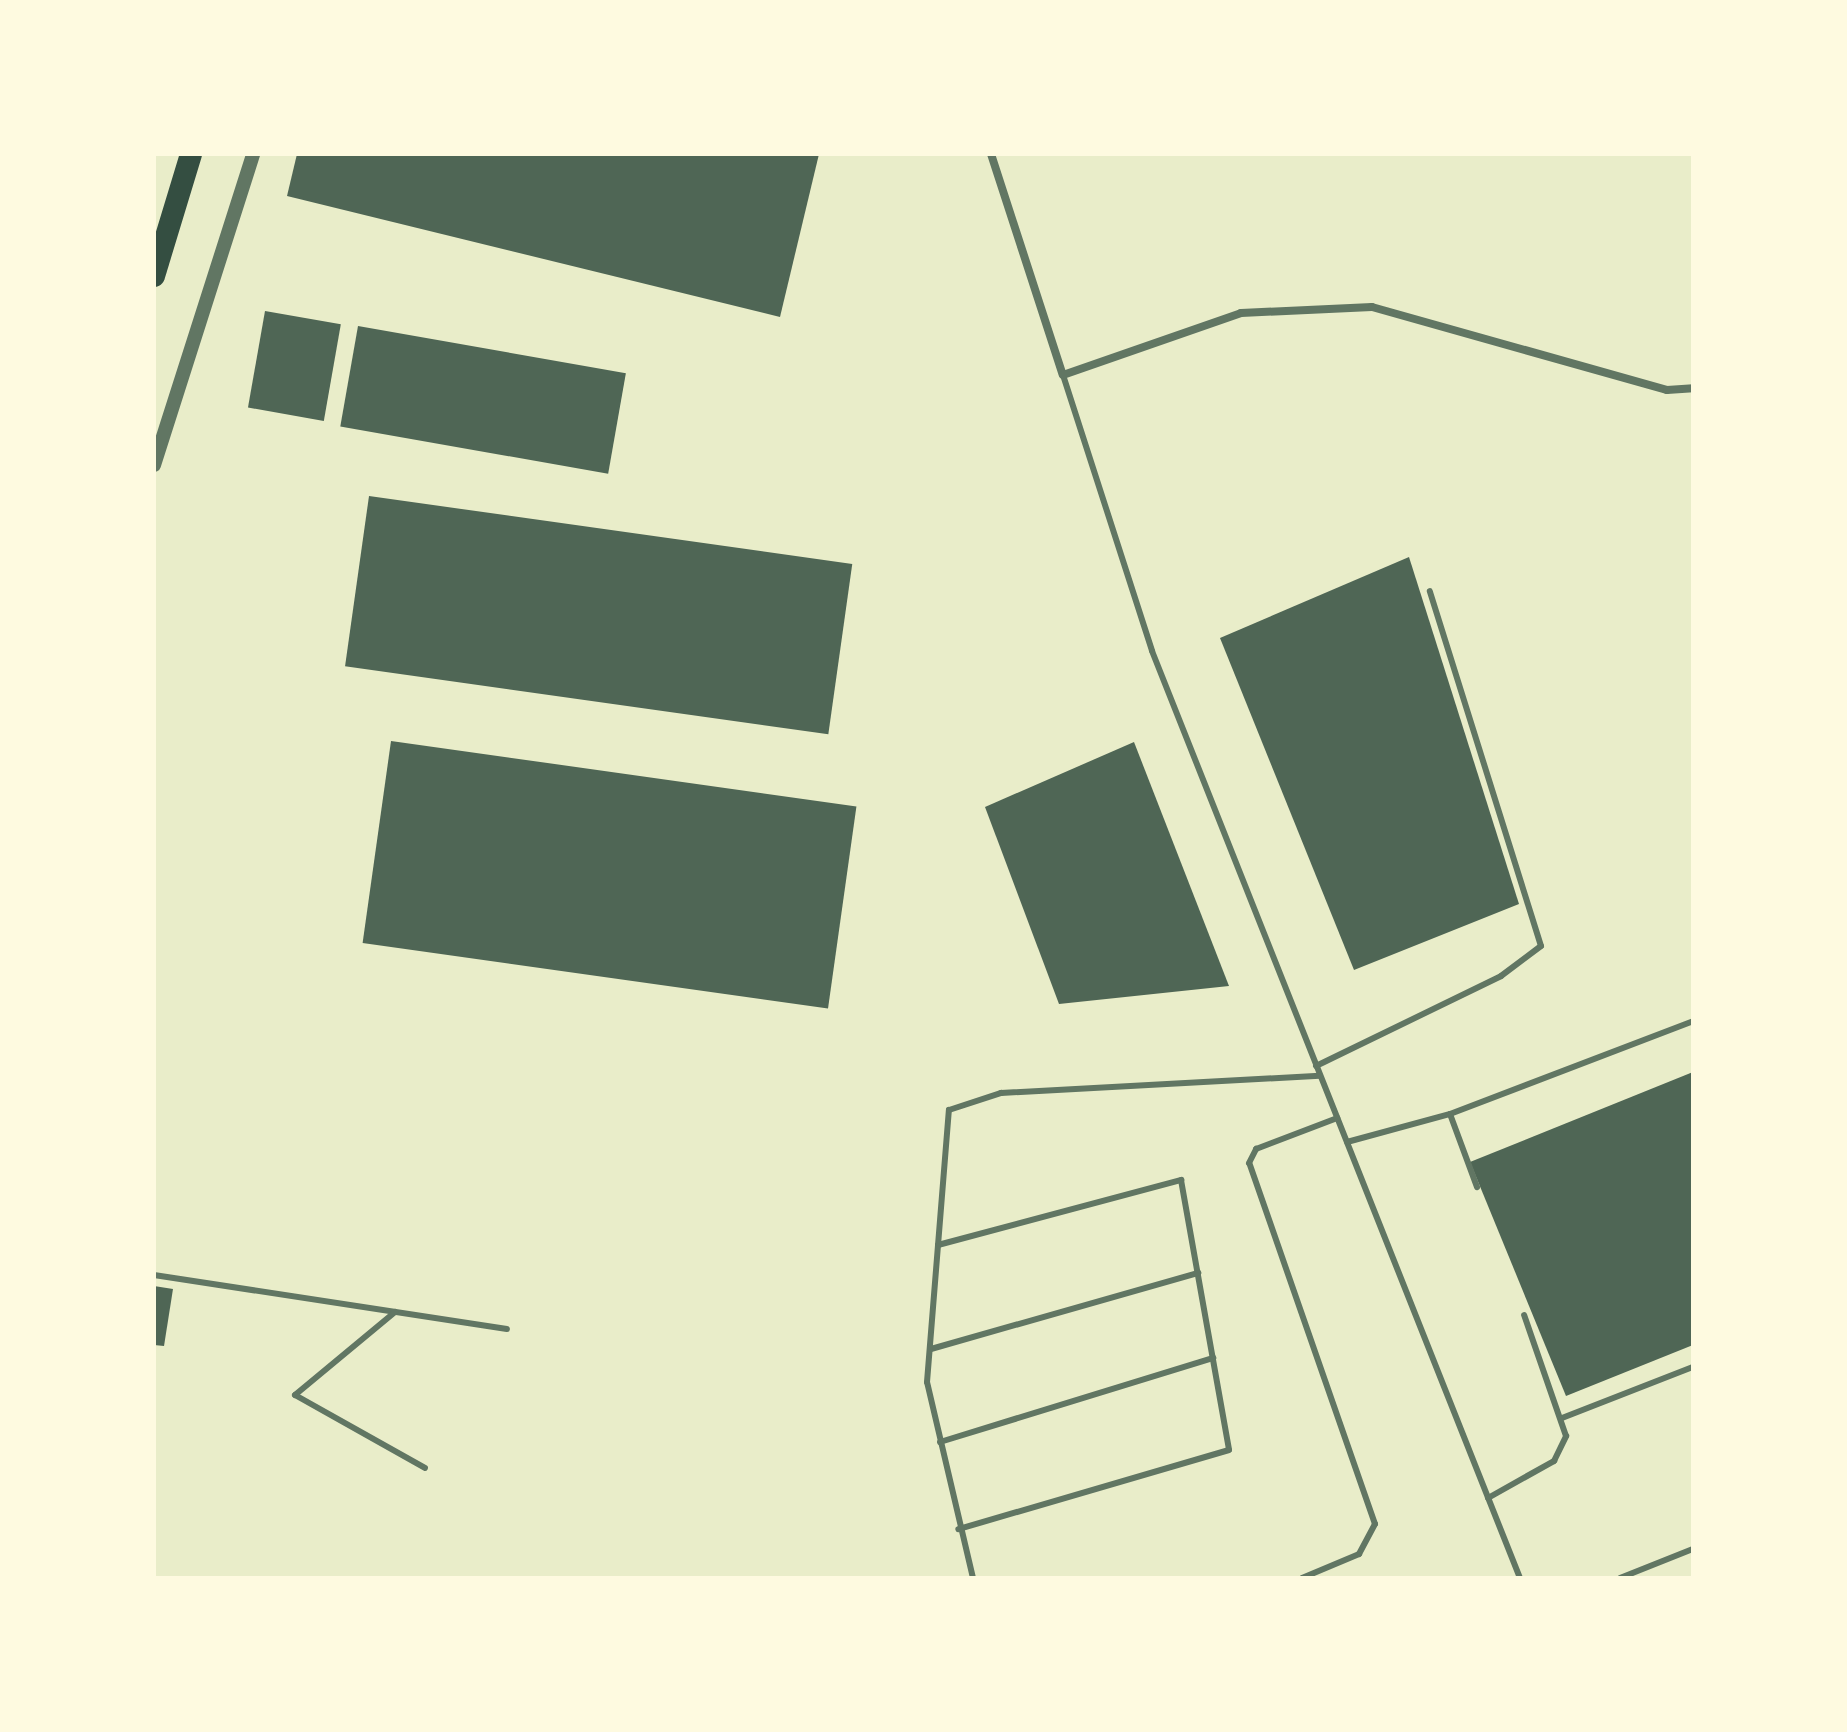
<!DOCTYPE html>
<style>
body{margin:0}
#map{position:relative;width:1847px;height:1732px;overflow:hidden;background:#e9edc9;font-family:"Space Grotesk",sans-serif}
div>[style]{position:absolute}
.building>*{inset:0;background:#4f6655;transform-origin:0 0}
.service>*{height:6px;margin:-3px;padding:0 3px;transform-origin:3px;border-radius:3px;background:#617663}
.minor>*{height:8px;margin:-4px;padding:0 4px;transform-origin:4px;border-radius:4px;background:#617663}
.tertiary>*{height:14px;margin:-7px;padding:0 7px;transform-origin:7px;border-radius:7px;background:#617663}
.trunk>*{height:22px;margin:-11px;padding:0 11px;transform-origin:11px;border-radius:11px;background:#344e41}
span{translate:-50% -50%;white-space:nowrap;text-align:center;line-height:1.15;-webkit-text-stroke:7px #fefae0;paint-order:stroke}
.frame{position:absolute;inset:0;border:156px solid #fefae0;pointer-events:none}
</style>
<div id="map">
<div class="building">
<div style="clip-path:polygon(297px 154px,819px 154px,780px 317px,287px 196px)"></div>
<div style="left:265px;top:311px;width:77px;height:98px;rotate:10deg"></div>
<div style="left:358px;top:326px;width:272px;height:102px;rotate:10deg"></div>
<div style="left:369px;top:496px;width:488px;height:172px;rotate:8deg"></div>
<div style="clip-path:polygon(1409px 557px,1519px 904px,1354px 970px,1220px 638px)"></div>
<div style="left:391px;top:741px;width:470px;height:204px;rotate:8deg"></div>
<div style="clip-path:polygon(1134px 742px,1229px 986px,1059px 1004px,985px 807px)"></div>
<div style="clip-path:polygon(1693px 1072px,1693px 1345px,1566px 1396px,1470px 1162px)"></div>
<div style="clip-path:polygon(154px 1286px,173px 1289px,164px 1346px,154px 1345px)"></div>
</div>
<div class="service">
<div style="left:1063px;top:375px;width:290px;rotate:72.1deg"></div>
<div style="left:1152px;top:651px;width:997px;rotate:68.35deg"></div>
<div style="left:1316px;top:1066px;width:206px;rotate:-25.9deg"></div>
<div style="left:1501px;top:976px;width:50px;rotate:-36.9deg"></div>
<div style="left:1541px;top:946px;width:372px;rotate:-107.4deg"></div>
<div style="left:1450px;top:1114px;width:78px;rotate:69.7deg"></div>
<div style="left:1347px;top:1142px;width:107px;rotate:-15.2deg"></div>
<div style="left:1450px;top:1114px;width:260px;rotate:-20.9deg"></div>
<div style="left:938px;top:1245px;width:252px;rotate:-15deg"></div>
<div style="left:1181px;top:1180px;width:274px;rotate:79.9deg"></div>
<div style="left:1229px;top:1450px;width:282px;rotate:163.7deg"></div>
<div style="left:154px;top:1275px;width:357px;rotate:8.7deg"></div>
<div style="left:395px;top:1312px;width:130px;rotate:140.3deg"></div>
<div style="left:295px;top:1395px;width:149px;rotate:29.3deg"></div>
<div style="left:931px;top:1349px;width:278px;rotate:-15.9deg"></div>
<div style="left:1562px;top:1418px;width:141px;rotate:-21.3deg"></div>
<div style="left:940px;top:1442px;width:286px;rotate:-17.1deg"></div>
<div style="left:1488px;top:1498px;width:76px;rotate:-29.3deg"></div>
<div style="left:1554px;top:1461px;width:28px;rotate:-64deg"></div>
<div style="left:1566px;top:1436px;width:128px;rotate:-109.1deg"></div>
<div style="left:973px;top:1578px;width:201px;rotate:-103.2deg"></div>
<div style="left:927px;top:1382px;width:273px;rotate:-85.4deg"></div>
<div style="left:949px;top:1110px;width:55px;rotate:-18.1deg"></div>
<div style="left:1001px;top:1093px;width:319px;rotate:-3.1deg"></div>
<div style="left:1302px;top:1578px;width:62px;rotate:-22.8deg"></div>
<div style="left:1359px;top:1554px;width:34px;rotate:-62deg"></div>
<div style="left:1375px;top:1524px;width:382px;rotate:-109.2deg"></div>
<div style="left:1249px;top:1163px;width:16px;rotate:-63deg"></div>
<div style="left:1256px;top:1149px;width:87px;rotate:-20.9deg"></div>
<div style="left:1620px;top:1578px;width:79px;rotate:-21.7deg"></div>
</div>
<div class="minor">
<div style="left:991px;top:154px;width:232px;rotate:72deg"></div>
<div style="left:1063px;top:375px;width:188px;rotate:-19.2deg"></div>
<div style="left:1241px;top:313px;width:131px;rotate:-2.6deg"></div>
<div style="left:1372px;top:307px;width:306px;rotate:15.7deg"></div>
<div style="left:1667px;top:390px;width:26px;rotate:-4deg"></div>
</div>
<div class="tertiary">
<div style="left:154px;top:465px;width:326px;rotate:-72.3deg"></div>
</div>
<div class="trunk">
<div style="left:154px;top:276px;width:127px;rotate:-73.1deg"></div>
</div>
<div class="frame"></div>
</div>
